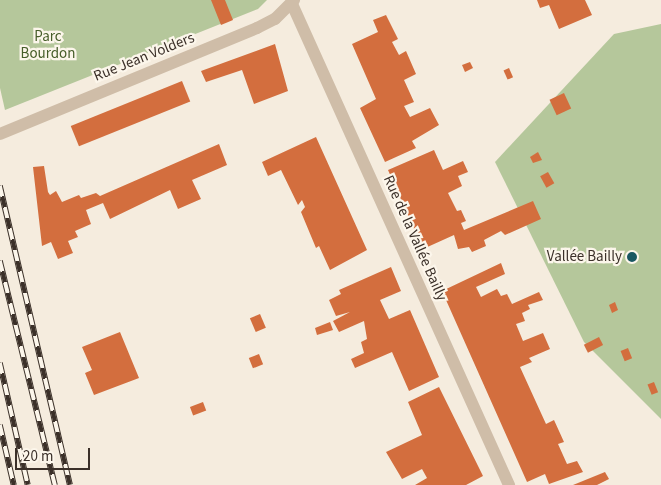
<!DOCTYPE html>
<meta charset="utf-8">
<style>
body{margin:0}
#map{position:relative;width:661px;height:485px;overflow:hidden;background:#f5ecde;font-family:"Source Sans 3",sans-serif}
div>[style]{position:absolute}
.green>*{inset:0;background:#b5c79b}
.building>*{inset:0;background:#d36e3e;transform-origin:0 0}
.street>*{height:12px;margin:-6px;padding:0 6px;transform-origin:6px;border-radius:6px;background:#cfbda8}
.rail>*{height:5.5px;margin-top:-2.75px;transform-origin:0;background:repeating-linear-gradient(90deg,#fcf6eb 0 11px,#3b3029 0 22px);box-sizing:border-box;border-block:1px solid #3b3029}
.dots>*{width:14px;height:14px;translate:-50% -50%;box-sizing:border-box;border:2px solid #fcf6eb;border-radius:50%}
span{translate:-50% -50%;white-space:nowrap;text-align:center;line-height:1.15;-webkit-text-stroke:4.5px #fcf6eb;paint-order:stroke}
.park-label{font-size:15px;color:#465d29}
.street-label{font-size:15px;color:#3b3029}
.poi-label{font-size:15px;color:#3b3029}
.right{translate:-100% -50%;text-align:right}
.scale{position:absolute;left:15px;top:448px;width:75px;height:22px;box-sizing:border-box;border:2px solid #3b3029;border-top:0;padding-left:6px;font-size:15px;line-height:18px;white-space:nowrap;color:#3b3029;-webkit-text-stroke:4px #fcf6eb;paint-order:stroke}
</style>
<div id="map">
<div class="green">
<div style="clip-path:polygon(0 0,267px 0,258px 9px,5px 110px,0 88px)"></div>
<div style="clip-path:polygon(661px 24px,661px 419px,584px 342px,495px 162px,614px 34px)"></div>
</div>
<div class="building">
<div style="clip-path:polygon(211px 0,225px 0,233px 20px,221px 25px)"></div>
<div style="clip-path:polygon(537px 0,585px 0,592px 15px,559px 29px,549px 5px,540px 8px)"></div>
<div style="clip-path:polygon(386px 15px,398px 39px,392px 42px,399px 55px,406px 51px,416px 74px,404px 80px,414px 102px,404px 106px,410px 117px,430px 108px,439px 125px,412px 141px,416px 148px,385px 162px,360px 108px,376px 99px,352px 44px,378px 32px,373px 20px)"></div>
<div style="clip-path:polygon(275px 44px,288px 91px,254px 104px,242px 70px,206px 82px,201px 71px)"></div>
<div style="clip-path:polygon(470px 62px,473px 68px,465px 72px,462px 65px)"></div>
<div style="left:509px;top:68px;width:10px;height:6px;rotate:66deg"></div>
<div style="left:182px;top:81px;width:22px;height:120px;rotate:68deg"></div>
<div style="left:564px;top:93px;width:17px;height:16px;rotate:65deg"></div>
<div style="clip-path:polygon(316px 137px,367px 250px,330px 270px,319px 246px,316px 248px,301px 212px,305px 207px,302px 200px,298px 205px,281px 170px,268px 176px,262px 162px)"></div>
<div style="clip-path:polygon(219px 144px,227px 165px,192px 180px,201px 199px,178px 209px,170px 190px,110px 219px,103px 203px,86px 210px,91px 224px,75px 231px,78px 237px,68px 241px,73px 253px,58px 259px,51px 242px,42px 246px,33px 167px,44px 166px,48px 192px,50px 195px,56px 191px,62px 202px,79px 195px,81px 198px,96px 193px,100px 196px)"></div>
<div style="clip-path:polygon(434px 150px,443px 170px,463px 161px,468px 172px,458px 176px,462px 186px,448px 193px,457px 211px,461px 210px,466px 221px,461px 223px,464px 230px,533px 201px,541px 219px,505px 235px,501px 231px,484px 240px,486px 246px,472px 252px,469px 247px,458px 249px,454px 235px,423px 249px,388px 170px)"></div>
<div style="clip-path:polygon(538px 152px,542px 160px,533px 163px,530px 157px)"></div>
<div style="left:548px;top:172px;width:13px;height:9px;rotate:61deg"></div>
<div style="clip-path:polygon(501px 263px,505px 274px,476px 287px,481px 297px,497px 289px,501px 296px,507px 294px,512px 304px,539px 292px,543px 300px,528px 305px,530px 309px,522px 313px,525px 321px,516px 324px,523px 341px,543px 333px,550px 349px,529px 358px,532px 362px,520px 367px,546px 424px,554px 420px,564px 442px,558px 444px,567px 464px,577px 461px,583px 472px,549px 484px,545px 474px,527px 482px,442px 291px)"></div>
<div style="clip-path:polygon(391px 267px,401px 291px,380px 300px,389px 319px,410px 310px,439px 377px,409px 391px,392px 352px,355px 368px,351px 359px,364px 353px,361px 342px,367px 339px,364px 321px,339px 332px,333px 321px,350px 312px,336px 316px,329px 300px,341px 294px,339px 290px)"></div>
<div style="clip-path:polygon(615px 302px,618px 310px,612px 313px,609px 305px)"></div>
<div style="left:260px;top:314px;width:15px;height:11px;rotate:67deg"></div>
<div style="clip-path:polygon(330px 322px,333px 330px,317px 335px,315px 328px)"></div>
<div style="clip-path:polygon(120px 332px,139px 378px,94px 395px,85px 373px,92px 370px,82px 347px)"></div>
<div style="left:599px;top:337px;width:9px;height:17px;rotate:63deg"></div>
<div style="left:628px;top:348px;width:11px;height:8px;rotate:68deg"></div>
<div style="left:259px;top:354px;width:11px;height:11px;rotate:68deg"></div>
<div style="left:654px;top:382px;width:11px;height:7px;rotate:68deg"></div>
<div style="clip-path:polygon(439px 387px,483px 476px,466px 485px,415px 485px,427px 478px,422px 469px,402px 479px,386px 452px,422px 435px,408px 402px)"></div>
<div style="left:203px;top:402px;width:9px;height:14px;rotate:69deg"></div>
<div style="clip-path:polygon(605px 472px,609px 479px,597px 485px,573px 485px)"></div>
</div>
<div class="street">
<div style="left:292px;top:4px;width:528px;rotate:65.72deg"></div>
<div style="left:0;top:134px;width:278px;rotate:-22.4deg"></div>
<div style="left:257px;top:28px;width:20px;rotate:-27deg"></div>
<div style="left:275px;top:19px;width:27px;rotate:-45deg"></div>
</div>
<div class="rail">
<div style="left:0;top:186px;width:307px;rotate:76.8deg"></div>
<div style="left:0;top:261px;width:231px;rotate:76.2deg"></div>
<div style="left:0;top:363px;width:125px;rotate:77.1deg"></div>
<div style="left:0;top:425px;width:62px;rotate:76.9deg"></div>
</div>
<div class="dots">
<div style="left:632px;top:257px;background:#195762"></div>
</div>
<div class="park-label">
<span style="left:48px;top:45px">Parc<br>Bourdon</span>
</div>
<div class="street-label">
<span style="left:144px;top:57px;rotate:-22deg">Rue Jean Volders</span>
<span style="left:415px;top:238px;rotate:66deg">Rue de la Vallée Bailly</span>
</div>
<div class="poi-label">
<span class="right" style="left:622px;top:257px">Vallée Bailly</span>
</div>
<div class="scale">20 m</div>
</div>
